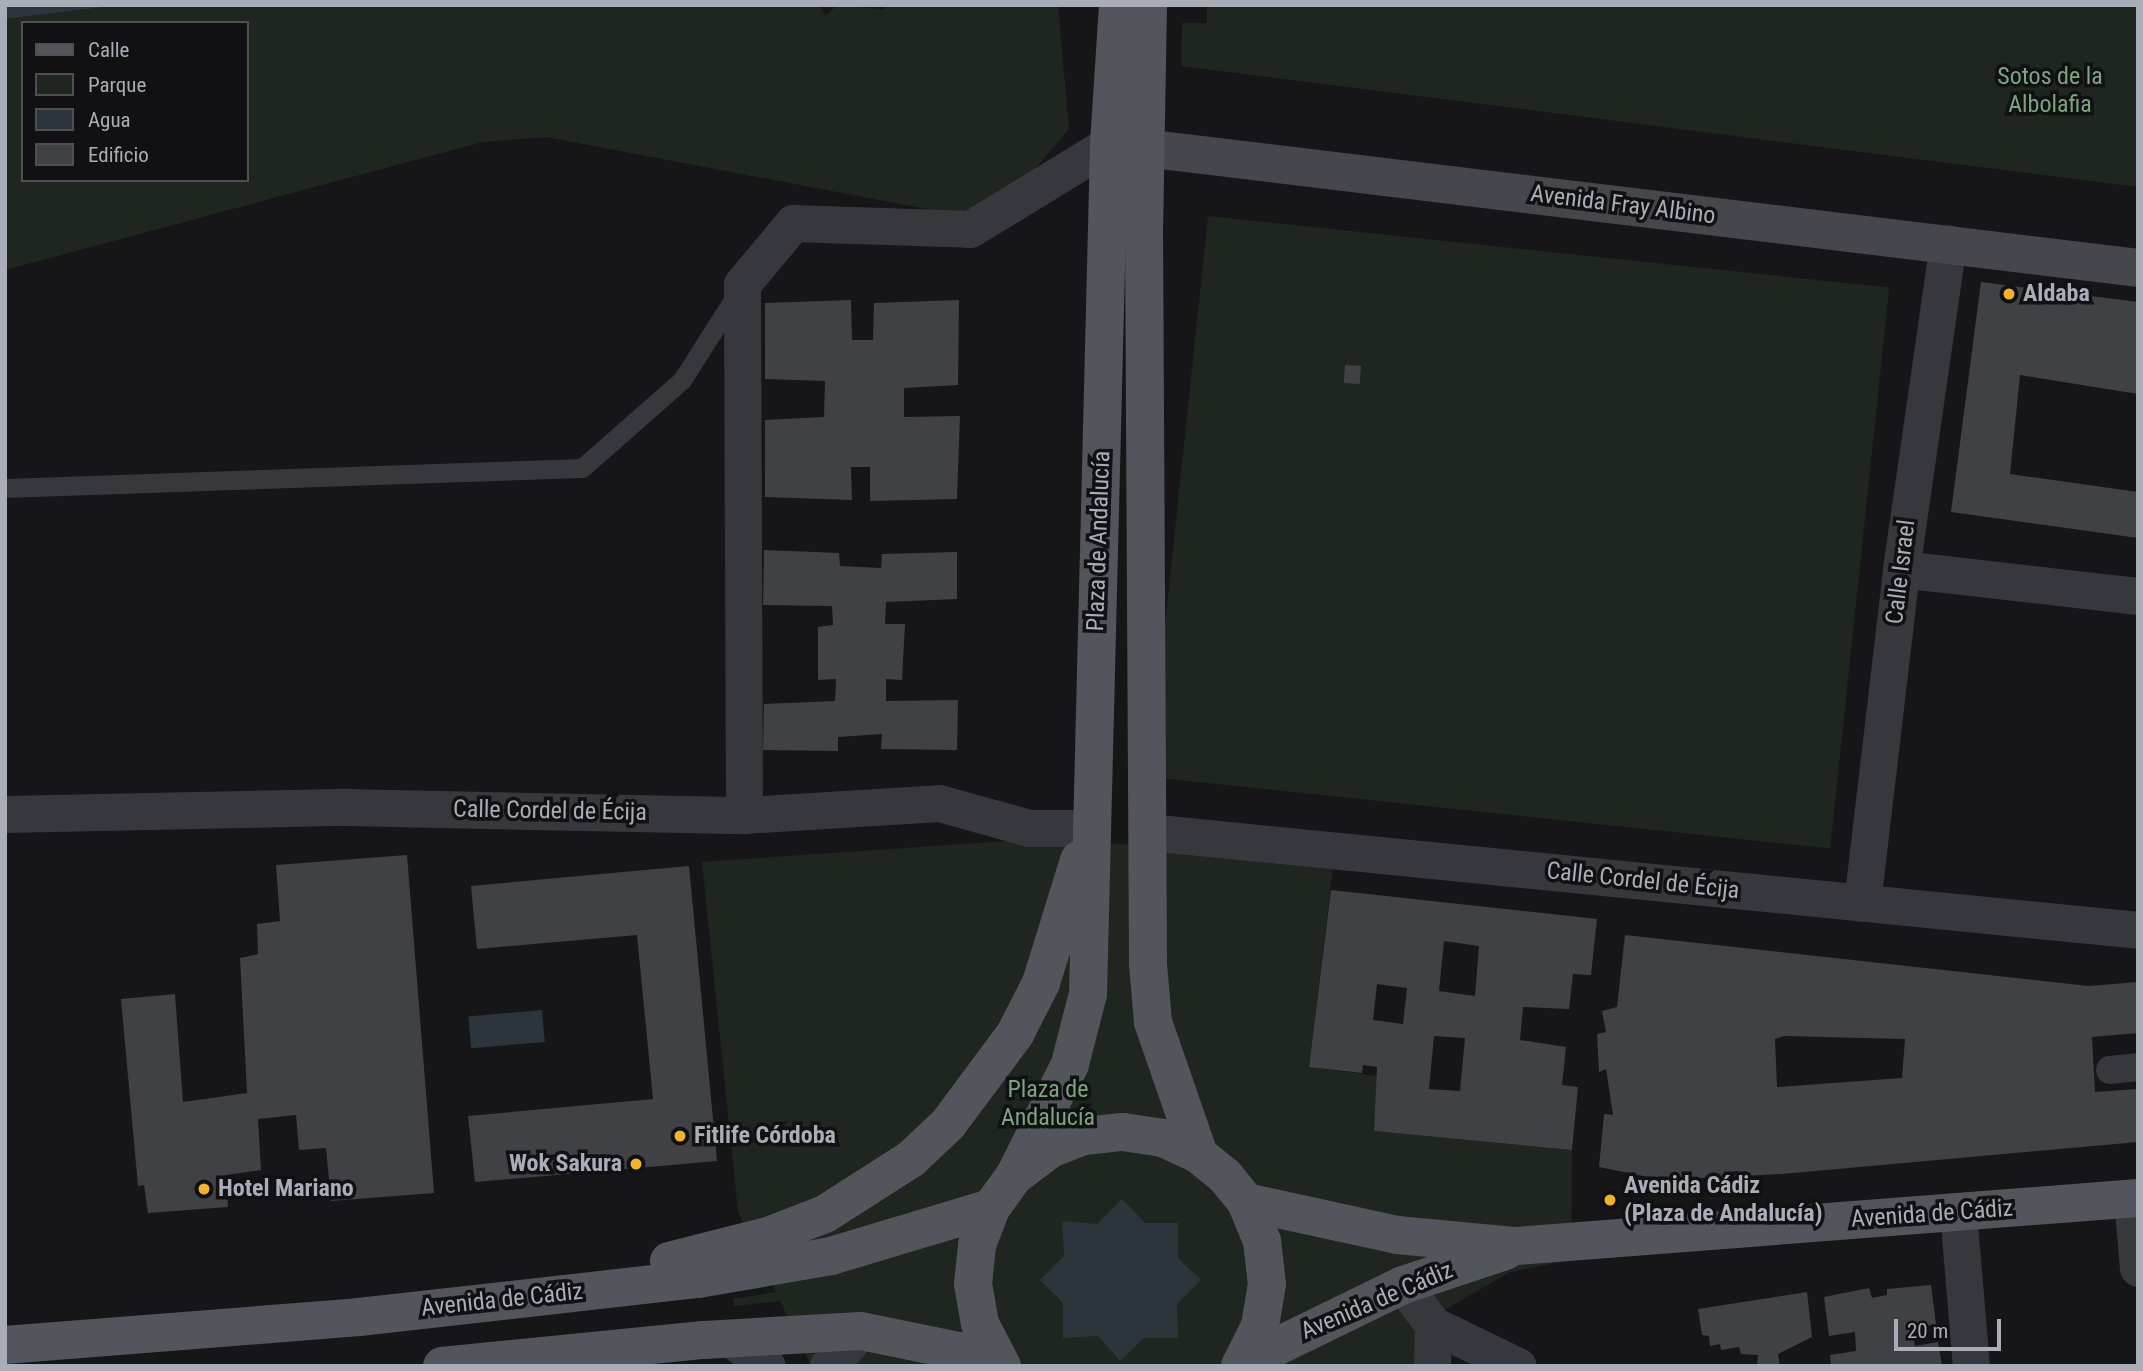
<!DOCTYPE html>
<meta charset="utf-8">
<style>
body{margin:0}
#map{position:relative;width:2143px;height:1371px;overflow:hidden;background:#161618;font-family:"Roboto Condensed",sans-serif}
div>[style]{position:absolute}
.green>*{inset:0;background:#1e261f;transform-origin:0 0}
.water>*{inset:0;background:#2c353c;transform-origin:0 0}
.building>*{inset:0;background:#404145;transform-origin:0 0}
.service>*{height:19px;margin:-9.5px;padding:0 9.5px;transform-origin:9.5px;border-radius:9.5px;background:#37383d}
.pedestrian>*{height:28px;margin:-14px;padding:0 14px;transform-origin:14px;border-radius:14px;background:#37383d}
.minor>*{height:37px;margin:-18.5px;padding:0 18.5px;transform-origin:18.5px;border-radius:18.5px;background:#37383d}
.secondary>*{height:38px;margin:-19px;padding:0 19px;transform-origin:19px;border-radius:19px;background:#45474d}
.primary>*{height:38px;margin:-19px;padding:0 19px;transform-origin:19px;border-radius:19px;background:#53555c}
.dots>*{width:19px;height:19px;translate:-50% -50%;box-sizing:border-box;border:4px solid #111113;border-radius:50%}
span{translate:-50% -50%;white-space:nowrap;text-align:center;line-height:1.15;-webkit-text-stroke:7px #111113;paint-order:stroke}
.park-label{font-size:24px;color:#7fa381}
.street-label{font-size:24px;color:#a8adb8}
.poi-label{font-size:24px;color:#a8adb8;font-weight:700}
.left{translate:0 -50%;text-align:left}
.right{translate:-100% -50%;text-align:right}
.frame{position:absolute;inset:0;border:7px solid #a8adb8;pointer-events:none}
.legend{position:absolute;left:21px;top:21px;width:228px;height:161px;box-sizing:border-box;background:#111113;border:2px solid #4d4f55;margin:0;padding:9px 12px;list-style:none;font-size:21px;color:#a8adb8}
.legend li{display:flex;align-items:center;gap:14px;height:35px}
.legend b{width:35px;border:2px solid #4d4f55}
.scale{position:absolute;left:1894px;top:1319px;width:107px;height:32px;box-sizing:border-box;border:4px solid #a8adb8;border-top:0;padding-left:9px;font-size:21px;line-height:24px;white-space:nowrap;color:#a8adb8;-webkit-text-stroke:5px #111113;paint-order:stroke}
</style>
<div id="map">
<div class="green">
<div style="clip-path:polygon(evenodd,121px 5px,819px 5px,826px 16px,837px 5px,883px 9px,890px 5px,1058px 5px,1069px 129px,990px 221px,546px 137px,483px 142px,5px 270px,5px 19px,121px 5px,23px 23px,247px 23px,247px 180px,23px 180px,23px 23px)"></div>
<div style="clip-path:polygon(1207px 5px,2138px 5px,2138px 187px,1181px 66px,1182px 23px,1207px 23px)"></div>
<div style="left:1208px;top:216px;width:685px;height:564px;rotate:6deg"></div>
<div style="clip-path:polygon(1021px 840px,1208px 848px,1334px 859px,1309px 1067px,1377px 1076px,1375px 1131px,1572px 1150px,1571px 1260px,1510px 1272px,1422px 1323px,1423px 1366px,811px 1366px,780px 1301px,734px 1306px,733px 1299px,776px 1292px,738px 1212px,702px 862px)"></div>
</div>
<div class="water">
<div style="clip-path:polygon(5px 5px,121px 5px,5px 19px)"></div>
<div style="left:542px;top:1010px;width:32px;height:74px;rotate:85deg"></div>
<div style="clip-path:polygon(1122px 1199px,1145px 1223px,1178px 1223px,1178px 1258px,1201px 1280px,1177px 1304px,1178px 1338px,1144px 1338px,1120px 1361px,1098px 1336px,1063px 1338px,1063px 1303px,1040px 1280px,1064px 1256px,1062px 1221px,1097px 1224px)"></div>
</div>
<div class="building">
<div style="clip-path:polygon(1981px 282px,2138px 302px,2138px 394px,2020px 375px,2010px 474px,2138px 492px,2138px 538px,1951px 512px)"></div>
<div style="clip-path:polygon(851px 300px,852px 340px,873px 340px,874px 303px,959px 300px,958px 385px,904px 388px,904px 417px,960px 416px,957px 499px,870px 501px,870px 467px,851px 467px,852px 500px,765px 497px,765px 420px,824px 417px,825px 381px,765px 379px,765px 303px)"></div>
<div style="left:1345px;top:365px;width:16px;height:18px;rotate:4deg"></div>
<div style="clip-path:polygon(764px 550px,839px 553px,840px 566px,881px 568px,882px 554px,957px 552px,957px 599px,886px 602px,885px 624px,905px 624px,902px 680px,886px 679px,886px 701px,958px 700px,957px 750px,881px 749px,882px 734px,838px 737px,838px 751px,763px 750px,764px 704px,835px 701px,836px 679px,818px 680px,818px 627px,833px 625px,832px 606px,763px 605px)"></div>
<div style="clip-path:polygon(407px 855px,434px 1193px,331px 1201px,326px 1148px,299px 1150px,296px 1115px,258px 1119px,261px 1170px,226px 1175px,228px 1207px,148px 1213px,144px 1185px,138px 1186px,121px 999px,175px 994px,183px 1102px,247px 1093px,240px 958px,258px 954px,257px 924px,280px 921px,276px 865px)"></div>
<div style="clip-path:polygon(689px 866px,717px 1161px,475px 1182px,468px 1116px,653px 1099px,637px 935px,477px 949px,471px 886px)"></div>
<div style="clip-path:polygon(evenodd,1331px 890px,1597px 919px,1591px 975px,1573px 974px,1569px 1009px,1523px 1007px,1520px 1040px,1566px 1047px,1562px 1085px,1578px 1087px,1572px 1150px,1374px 1131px,1377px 1067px,1363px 1065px,1362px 1073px,1309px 1067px,1331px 890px,1444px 941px,1479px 946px,1475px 996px,1439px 991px,1444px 941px,1331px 890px,1377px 984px,1407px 988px,1403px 1024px,1373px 1020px,1377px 984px,1331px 890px,1434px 1036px,1465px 1038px,1460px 1091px,1429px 1089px,1434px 1036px)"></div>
<div style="clip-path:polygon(evenodd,1625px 935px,2089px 986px,2138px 982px,2138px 1033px,2092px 1037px,2095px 1092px,2138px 1089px,2138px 1142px,1782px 1174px,1663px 1180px,1599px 1167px,1604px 1114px,1613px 1115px,1606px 1069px,1599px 1072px,1597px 1034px,1606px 1032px,1602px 1011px,1617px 1007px,1625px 935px,1784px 1036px,1905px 1039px,1902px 1078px,1777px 1087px,1775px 1039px,1784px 1036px)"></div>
<div style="clip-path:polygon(1931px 1285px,1936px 1324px,1911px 1329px,1915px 1346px,1938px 1342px,1942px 1366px,1831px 1366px,1830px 1355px,1856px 1351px,1855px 1332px,1829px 1336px,1824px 1297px,1869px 1288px,1872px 1298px,1887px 1295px,1887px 1289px)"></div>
<div style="clip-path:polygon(1807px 1292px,1812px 1337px,1778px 1354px,1780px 1366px,1757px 1366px,1758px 1355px,1741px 1354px,1739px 1347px,1721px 1350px,1720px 1344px,1710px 1346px,1709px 1336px,1702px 1335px,1698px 1309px)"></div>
</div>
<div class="service">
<div style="left:5px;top:488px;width:577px;rotate:-1.99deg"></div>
<div style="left:582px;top:468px;width:133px;rotate:-41.3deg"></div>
<div style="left:682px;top:380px;width:104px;rotate:-57.5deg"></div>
</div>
<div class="pedestrian">
<div style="left:2110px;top:1070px;width:28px;rotate:-6deg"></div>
</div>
<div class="minor">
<div style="left:1901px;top:569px;width:239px;rotate:6.5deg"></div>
<div style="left:5px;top:814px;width:341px;rotate:-1.2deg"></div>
<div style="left:346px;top:807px;width:398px;rotate:1.2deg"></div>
<div style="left:744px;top:815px;width:195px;rotate:-3.5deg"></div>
<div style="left:939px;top:803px;width:93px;rotate:15.5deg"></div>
<div style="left:1029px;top:828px;width:61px"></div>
<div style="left:744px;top:815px;width:531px;rotate:-90.22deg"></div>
<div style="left:742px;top:284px;width:80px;rotate:-50.1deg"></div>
<div style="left:793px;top:223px;width:177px;rotate:1.9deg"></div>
<div style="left:970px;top:229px;width:163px;rotate:-31.4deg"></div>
<div style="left:1148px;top:832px;width:995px;rotate:5.65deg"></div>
<div style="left:1862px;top:903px;width:336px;rotate:-83.3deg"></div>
<div style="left:1901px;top:569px;width:329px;rotate:-81.8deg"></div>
<div style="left:2132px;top:1199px;width:69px;rotate:85deg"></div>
<div style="left:1958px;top:1212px;width:155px;rotate:85.2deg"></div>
<div style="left:1403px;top:1285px;width:50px;rotate:53.1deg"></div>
<div style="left:1433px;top:1325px;width:41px;rotate:91.4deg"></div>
<div style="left:1433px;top:1325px;width:94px;rotate:25.8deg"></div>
<div style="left:730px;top:1338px;width:46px;rotate:37.1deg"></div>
<div style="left:828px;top:1366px;width:48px;rotate:-46.7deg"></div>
</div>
<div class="secondary">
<div style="left:1111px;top:144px;width:1034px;rotate:6.88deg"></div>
</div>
<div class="primary">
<div style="left:1148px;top:5px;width:221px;rotate:91deg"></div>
<div style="left:1144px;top:226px;width:738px;rotate:89.69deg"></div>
<div style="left:1148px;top:964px;width:58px;rotate:85.1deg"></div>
<div style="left:1153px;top:1022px;width:141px;rotate:70.9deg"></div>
<div style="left:1017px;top:1174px;width:41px;rotate:-37.1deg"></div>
<div style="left:1050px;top:1149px;width:36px;rotate:-21deg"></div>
<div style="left:1084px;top:1136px;width:39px;rotate:-6deg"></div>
<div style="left:1123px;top:1132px;width:40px;rotate:8.5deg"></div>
<div style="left:1163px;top:1138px;width:40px;rotate:25deg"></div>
<div style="left:1199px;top:1155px;width:33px;rotate:39deg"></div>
<div style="left:1225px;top:1176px;width:33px;rotate:51deg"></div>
<div style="left:1246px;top:1202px;width:42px;rotate:67.7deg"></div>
<div style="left:1262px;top:1241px;width:43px;rotate:83.4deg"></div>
<div style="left:1267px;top:1284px;width:43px;rotate:99.5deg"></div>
<div style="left:1260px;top:1326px;width:45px;rotate:116.6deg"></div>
<div style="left:1246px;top:1202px;width:155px;rotate:12.3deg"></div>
<div style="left:1397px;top:1235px;width:120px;rotate:5.3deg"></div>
<div style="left:1516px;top:1246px;width:624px;rotate:-4.41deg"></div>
<div style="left:669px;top:1261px;width:102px;rotate:-14.2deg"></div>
<div style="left:768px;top:1236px;width:61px;rotate:-21.1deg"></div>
<div style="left:825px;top:1214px;width:102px;rotate:-32.6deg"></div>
<div style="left:911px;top:1159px;width:51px;rotate:-43.4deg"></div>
<div style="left:948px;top:1124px;width:112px;rotate:-53.3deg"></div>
<div style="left:1015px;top:1034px;width:57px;rotate:-63deg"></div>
<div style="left:1041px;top:983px;width:129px;rotate:-72.8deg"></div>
<div style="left:5px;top:1345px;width:355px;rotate:-4.5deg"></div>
<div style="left:359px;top:1317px;width:341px;rotate:-6.4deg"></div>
<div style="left:698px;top:1279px;width:135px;rotate:-9.8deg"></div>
<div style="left:831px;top:1256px;width:167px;rotate:-16.7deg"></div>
<div style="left:1241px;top:1364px;width:180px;rotate:-26deg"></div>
<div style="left:1403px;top:1285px;width:108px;rotate:-18.4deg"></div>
<div style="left:442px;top:1366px;width:263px;rotate:-5.7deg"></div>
<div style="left:704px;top:1340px;width:157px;rotate:-3.3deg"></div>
<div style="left:861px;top:1331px;width:139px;rotate:11.6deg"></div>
<div style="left:1002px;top:1366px;width:47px;rotate:-117.6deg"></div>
<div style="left:980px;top:1324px;width:41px;rotate:-99.9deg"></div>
<div style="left:973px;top:1284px;width:39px;rotate:-84deg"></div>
<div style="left:977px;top:1245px;width:40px;rotate:-69deg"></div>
<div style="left:991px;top:1208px;width:41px;rotate:-54deg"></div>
<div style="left:1015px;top:1175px;width:124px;rotate:-63.6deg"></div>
<div style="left:1070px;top:1064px;width:72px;rotate:-75.6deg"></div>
<div style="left:1088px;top:994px;width:850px;rotate:-88.58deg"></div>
<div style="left:1109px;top:144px;width:139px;rotate:-86.3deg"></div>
</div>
<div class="dots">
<div style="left:2009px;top:294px;background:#f2b134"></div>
<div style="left:680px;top:1136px;background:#f2b134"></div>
<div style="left:636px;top:1164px;background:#f2b134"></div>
<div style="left:204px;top:1189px;background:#f2b134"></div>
<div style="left:1610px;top:1200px;background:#f2b134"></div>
</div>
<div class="park-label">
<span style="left:2050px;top:91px">Sotos de la<br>Albolafia</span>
<span style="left:1048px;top:1104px">Plaza de<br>Andalucía</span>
</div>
<div class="street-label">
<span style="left:1623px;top:205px;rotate:7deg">Avenida Fray Albino</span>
<span style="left:1099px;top:541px;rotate:-88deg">Plaza de Andalucía</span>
<span style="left:1901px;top:572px;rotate:-83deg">Calle Israel</span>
<span style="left:550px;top:811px;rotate:1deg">Calle Cordel de Écija</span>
<span style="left:1643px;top:881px;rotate:6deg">Calle Cordel de Écija</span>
<span style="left:1932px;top:1214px;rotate:-4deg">Avenida de Cádiz</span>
<span style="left:502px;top:1300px;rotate:-6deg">Avenida de Cádiz</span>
<span style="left:1377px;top:1301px;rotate:-23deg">Avenida de Cádiz</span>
</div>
<div class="poi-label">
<span class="left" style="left:2023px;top:294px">Aldaba</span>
<span class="left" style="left:694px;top:1136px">Fitlife Córdoba</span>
<span class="right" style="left:622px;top:1164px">Wok Sakura</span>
<span class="left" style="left:1624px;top:1200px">Avenida Cádiz<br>(Plaza de Andalucía)</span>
<span class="left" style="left:218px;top:1189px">Hotel Mariano</span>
</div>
<div class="frame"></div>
<ul class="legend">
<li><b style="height:9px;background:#53555c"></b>Calle</li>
<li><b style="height:19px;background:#1e261f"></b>Parque</li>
<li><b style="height:19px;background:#2c353c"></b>Agua</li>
<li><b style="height:19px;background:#404145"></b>Edificio</li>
</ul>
<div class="scale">20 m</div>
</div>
